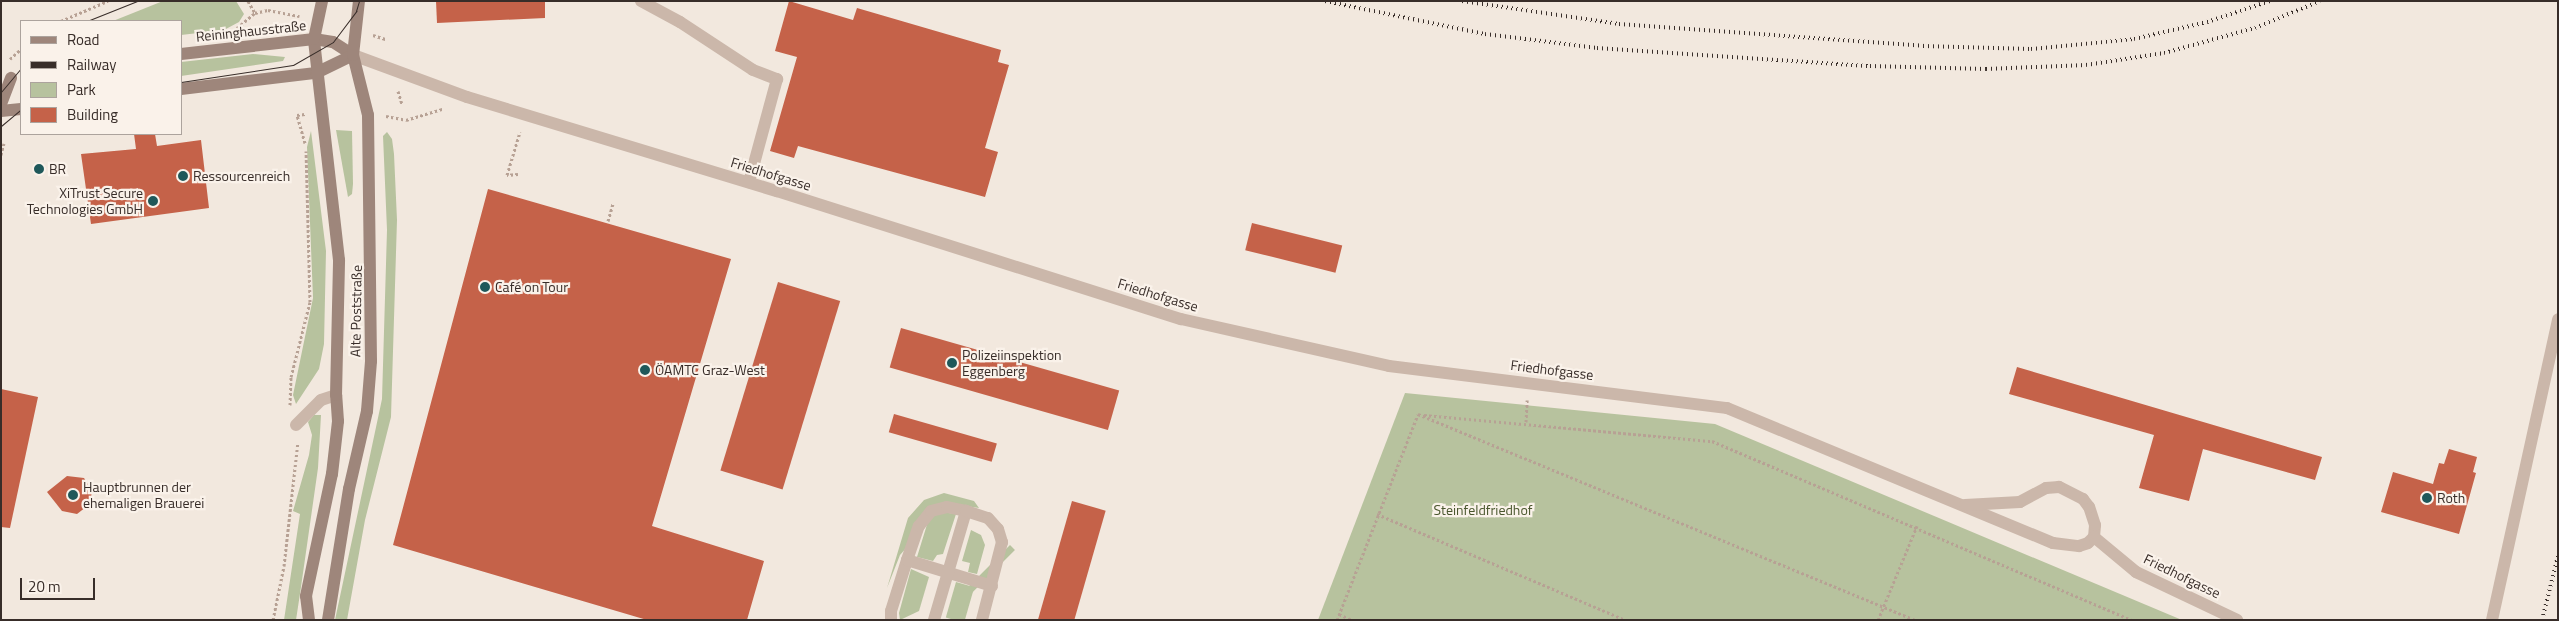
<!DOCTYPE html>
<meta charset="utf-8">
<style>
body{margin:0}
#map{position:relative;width:2559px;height:621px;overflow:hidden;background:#f2e8de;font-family:"Titillium Web",sans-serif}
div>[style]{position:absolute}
.green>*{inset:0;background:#b7c29e;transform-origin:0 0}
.building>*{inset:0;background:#c56249;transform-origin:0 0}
.path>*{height:3px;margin-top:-1.5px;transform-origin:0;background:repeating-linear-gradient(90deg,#b7a194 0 2.5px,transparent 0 5px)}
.lane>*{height:12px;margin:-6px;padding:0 6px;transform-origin:6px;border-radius:6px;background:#cbb7aa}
.street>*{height:12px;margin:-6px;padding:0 6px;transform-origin:6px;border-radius:6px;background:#cbb7aa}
.secondary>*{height:12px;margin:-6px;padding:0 6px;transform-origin:6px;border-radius:6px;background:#9e867b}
.tram>*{height:1px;margin:-0.5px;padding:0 0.5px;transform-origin:0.5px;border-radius:0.5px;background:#382d29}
.rail>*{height:4px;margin-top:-2px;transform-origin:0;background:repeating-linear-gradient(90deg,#382d29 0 1px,transparent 0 5px)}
.dots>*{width:14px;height:14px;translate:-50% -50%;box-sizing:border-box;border:2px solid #faf2ea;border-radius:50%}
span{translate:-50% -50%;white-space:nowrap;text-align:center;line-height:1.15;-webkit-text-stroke:4.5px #faf2ea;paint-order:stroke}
.street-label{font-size:14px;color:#382d29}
.poi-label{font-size:14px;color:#382d29}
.left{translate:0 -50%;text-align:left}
.right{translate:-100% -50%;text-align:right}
.park-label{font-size:14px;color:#49562d}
.frame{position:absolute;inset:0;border:2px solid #382d29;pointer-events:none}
.legend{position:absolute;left:20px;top:20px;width:162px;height:115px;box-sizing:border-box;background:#faf2ea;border:1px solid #aca39d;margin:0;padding:6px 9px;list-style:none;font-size:15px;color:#382d29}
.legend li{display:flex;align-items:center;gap:10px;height:25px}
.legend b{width:25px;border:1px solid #aca39d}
.scale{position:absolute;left:20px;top:578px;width:75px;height:22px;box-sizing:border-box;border:2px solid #382d29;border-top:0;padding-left:6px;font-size:15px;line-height:18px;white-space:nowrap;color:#382d29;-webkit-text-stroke:4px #faf2ea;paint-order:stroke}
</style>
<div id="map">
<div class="green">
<div style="clip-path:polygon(163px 1px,236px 1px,244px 14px,239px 22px,224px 30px,181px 35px,181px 21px,113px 21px)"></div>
<div style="clip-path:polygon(253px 54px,285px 57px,283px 61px,181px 76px,181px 62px)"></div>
<div style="clip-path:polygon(336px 130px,352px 131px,353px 184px,352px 194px,348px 197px)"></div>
<div style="clip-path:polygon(311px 131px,326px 251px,324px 344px,319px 369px,296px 404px,293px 395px,313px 298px,307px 147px)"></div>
<div style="clip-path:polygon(387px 132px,392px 139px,394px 154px,397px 220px,391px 417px,365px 520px,347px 620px,335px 620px,382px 399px,387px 230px,383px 136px)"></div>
<div style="clip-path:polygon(1405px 393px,1715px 424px,2182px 620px,1318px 620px)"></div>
<div style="clip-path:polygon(314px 415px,321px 415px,318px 468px,301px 587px,296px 620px,284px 620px,300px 514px,293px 511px,309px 455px,312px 435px,308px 422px)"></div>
<div style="clip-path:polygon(944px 493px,974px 501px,979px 508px,946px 503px,900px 555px,887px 588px,908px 518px,924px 500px)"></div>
<div style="clip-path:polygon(942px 512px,956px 514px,943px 554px,937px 555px,933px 561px,917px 557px,929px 518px)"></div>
<div style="clip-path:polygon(971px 530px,981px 535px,985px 545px,977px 574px,968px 572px,970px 563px,962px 561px)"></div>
<div style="left:1010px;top:545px;width:7px;height:78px;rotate:45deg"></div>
<div style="clip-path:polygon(911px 569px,929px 577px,919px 611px,900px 620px,899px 613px)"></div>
<div style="left:956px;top:582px;width:19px;height:37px;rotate:16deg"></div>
</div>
<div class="building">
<div style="clip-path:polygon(436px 1px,545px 1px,545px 18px,437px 23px)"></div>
<div style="clip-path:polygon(789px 1px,853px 20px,857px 8px,1001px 50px,998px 62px,1009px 65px,985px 148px,998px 152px,985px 197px,798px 146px,794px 158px,770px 151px,797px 57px,775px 51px)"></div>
<div style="clip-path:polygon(134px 134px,155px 134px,157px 146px,201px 140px,209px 208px,91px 224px,81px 154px,136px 149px)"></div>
<div style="clip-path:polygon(488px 189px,731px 259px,652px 526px,764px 561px,747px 620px,647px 620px,393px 545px)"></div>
<div style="left:1252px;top:223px;width:93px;height:28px;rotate:14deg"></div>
<div style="left:778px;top:282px;width:65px;height:197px;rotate:17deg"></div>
<div style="left:901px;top:328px;width:227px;height:41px;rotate:16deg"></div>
<div style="clip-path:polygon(2017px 367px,2322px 457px,2315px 480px,2203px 449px,2189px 501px,2139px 488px,2154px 435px,2009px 394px)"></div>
<div style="clip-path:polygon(1px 389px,38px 397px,10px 528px,1px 527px)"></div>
<div style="left:894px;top:414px;width:107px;height:19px;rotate:16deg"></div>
<div style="clip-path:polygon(2449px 449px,2477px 457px,2473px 472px,2476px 473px,2459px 534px,2381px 512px,2393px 472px,2433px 484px,2439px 463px,2444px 464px)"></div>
<div style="clip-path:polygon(67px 476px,84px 478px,92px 491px,90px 504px,77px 514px,62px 511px,47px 492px)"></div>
<div style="left:1072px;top:501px;width:35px;height:124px;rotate:16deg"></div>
</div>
<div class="path">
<div style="left:248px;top:1px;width:14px;rotate:60deg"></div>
<div style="left:61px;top:21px;width:51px;rotate:-23.1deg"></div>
<div style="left:237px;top:28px;width:23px;rotate:-40deg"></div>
<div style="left:255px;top:13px;width:13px;rotate:-13deg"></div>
<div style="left:268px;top:10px;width:32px;rotate:11deg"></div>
<div style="left:373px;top:35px;width:13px;rotate:18deg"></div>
<div style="left:10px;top:59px;width:15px;rotate:-42deg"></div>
<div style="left:398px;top:91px;width:14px;rotate:73deg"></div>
<div style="left:386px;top:116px;width:20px;rotate:11deg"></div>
<div style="left:406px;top:120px;width:39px;rotate:-17deg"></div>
<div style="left:305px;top:143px;width:29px;rotate:-106deg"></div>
<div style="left:297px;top:115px;width:8px;rotate:-7deg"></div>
<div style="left:1px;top:155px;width:12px;rotate:-76deg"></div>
<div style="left:518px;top:174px;width:11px;rotate:175deg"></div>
<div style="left:507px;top:175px;width:45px;rotate:-73.2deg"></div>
<div style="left:608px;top:221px;width:19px;rotate:-74deg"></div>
<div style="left:290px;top:405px;width:28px;rotate:-88deg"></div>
<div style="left:291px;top:377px;width:77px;rotate:-75.8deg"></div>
<div style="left:310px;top:302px;width:151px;rotate:-91.5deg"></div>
<div style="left:1424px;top:415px;width:289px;rotate:5.2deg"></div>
<div style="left:1712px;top:441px;width:456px;rotate:23.1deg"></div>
<div style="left:1526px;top:422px;width:22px;rotate:-87deg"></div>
<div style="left:1377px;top:514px;width:271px;rotate:23.1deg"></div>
<div style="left:1339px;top:614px;width:14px;rotate:25deg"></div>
<div style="left:273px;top:620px;width:55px;rotate:-78.5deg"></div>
<div style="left:284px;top:566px;width:125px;rotate:-83.6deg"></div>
<div style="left:1337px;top:620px;width:221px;rotate:-68.5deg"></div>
<div style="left:1418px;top:414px;width:538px;rotate:22.51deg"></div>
<div style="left:1878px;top:620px;width:102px;rotate:-67.5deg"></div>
</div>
<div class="lane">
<div style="left:641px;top:1px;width:44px;rotate:28.3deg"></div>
<div style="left:680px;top:22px;width:87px;rotate:33.3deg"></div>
<div style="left:753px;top:70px;width:26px;rotate:21deg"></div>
<div style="left:777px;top:79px;width:107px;rotate:105.2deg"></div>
<div style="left:296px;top:425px;width:35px;rotate:-45deg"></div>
<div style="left:321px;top:400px;width:16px;rotate:-18deg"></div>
<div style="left:907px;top:560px;width:36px;rotate:-71deg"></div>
<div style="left:919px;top:526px;width:19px;rotate:-51deg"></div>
<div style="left:931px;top:511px;width:16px;rotate:-14deg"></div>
<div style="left:947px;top:507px;width:19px;rotate:12deg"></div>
<div style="left:891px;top:620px;width:9px;rotate:-90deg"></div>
<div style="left:891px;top:611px;width:53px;rotate:-72.6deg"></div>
<div style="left:907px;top:560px;width:89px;rotate:17deg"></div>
<div style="left:934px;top:620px;width:114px;rotate:-73.6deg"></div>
<div style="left:966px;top:511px;width:23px;rotate:18deg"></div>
<div style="left:988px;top:518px;width:15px;rotate:48deg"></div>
<div style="left:998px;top:529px;width:14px;rotate:73deg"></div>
<div style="left:1002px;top:542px;width:81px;rotate:104.4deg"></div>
<div style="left:2492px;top:620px;width:308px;rotate:-77.6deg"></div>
</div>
<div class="street">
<div style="left:353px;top:55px;width:121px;rotate:20.2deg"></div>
<div style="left:467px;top:97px;width:324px;rotate:16.9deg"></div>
<div style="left:777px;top:191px;width:424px;rotate:17.6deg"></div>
<div style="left:1181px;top:319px;width:213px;rotate:12.7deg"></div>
<div style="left:1389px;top:366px;width:341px;rotate:7.1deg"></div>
<div style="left:1727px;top:408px;width:353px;rotate:22.5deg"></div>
<div style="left:2053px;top:543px;width:26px;rotate:7deg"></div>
<div style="left:2079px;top:546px;width:9px;rotate:-18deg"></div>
<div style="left:2088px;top:543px;width:8px;rotate:-45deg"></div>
<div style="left:2094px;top:537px;width:12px;rotate:-85deg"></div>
<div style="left:2095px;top:525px;width:19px;rotate:-108deg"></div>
<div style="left:2089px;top:507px;width:10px;rotate:-127deg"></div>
<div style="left:2083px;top:499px;width:27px;rotate:-153deg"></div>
<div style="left:2059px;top:487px;width:13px;rotate:176deg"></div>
<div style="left:2046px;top:488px;width:30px;rotate:152deg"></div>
<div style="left:2020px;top:502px;width:55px;rotate:176.9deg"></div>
<div style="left:2094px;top:537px;width:55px;rotate:39.8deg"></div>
<div style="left:2136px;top:572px;width:112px;rotate:25.4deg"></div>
</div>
<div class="secondary">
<div style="left:181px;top:54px;width:134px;rotate:-6.4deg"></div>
<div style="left:314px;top:39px;width:19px;rotate:9deg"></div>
<div style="left:333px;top:42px;width:24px;rotate:33deg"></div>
<div style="left:181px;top:89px;width:136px;rotate:-6.8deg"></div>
<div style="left:316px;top:73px;width:41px;rotate:-25.9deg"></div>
<div style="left:1px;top:104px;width:28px;rotate:-69deg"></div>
<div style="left:1px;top:111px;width:20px;rotate:-6deg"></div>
<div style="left:309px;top:620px;width:24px;rotate:-97deg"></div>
<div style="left:306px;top:596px;width:125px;rotate:-78deg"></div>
<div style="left:332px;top:474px;width:53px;rotate:-83.5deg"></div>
<div style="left:338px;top:421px;width:26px;rotate:-94deg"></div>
<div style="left:336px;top:395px;width:135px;rotate:-88.7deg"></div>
<div style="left:339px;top:260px;width:222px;rotate:-96.5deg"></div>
<div style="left:314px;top:39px;width:39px;rotate:-78deg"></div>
<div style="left:328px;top:620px;width:133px;rotate:-80.9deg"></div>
<div style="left:349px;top:489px;width:80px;rotate:-77deg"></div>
<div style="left:367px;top:411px;width:50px;rotate:-85.4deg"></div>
<div style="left:371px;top:361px;width:246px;rotate:-90.7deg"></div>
<div style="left:368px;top:115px;width:62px;rotate:-104deg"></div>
<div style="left:353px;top:55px;width:54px;rotate:-83.7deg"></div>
</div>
<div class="tram">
<div style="left:87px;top:21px;width:54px;rotate:-21.8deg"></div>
<div style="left:181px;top:82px;width:113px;rotate:-8.6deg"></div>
<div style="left:293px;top:65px;width:46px;rotate:-29.9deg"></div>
<div style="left:333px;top:42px;width:39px;rotate:-53deg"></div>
<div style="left:356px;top:11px;width:10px;rotate:-73deg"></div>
<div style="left:1px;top:92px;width:31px;rotate:-50deg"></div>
<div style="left:1px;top:126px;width:26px;rotate:-40deg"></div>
</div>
<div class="rail">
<div style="left:1325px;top:1px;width:163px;rotate:11.7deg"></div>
<div style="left:1485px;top:34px;width:113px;rotate:7.1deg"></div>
<div style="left:1597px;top:48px;width:274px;rotate:3.8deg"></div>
<div style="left:1870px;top:66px;width:116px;rotate:1.5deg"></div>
<div style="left:1986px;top:69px;width:100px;rotate:-2.3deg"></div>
<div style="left:2086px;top:65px;width:79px;rotate:-8.7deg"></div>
<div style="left:2164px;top:53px;width:94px;rotate:-15.4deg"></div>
<div style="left:2255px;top:28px;width:70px;rotate:-22.6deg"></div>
<div style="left:1462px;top:1px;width:159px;rotate:8.3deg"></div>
<div style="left:1619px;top:24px;width:305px;rotate:4.1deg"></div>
<div style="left:1923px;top:46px;width:108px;rotate:1.6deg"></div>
<div style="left:2031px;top:49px;width:103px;rotate:-5.5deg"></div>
<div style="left:2134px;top:39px;width:75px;rotate:-13.1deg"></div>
<div style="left:2207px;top:22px;width:66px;rotate:-18.4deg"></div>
<div style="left:2542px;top:620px;width:66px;rotate:-76deg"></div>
</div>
<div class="dots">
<div style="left:39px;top:169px;background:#1f585a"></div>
<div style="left:183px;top:176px;background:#1f585a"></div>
<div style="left:153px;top:201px;background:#1f585a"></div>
<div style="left:485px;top:287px;background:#1f585a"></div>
<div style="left:952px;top:363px;background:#1f585a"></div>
<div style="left:645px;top:370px;background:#1f585a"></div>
<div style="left:73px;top:495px;background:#1f585a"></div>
<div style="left:2427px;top:498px;background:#1f585a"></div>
</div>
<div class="street-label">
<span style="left:251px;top:31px;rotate:-6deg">Reininghausstraße</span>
<span style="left:771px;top:174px;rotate:17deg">Friedhofgasse</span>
<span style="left:1158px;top:295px;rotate:17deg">Friedhofgasse</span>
<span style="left:356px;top:311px;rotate:-89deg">Alte Poststraße</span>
<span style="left:1552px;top:370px;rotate:7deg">Friedhofgasse</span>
<span style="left:2182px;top:576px;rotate:26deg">Friedhofgasse</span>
</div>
<div class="poi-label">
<span class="left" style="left:49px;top:169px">BR</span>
<span class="left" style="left:193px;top:176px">Ressourcenreich</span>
<span class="right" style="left:143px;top:201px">XiTrust Secure<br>Technologies GmbH</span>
<span class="left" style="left:495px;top:287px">Café on Tour</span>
<span class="left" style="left:962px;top:363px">Polizeiinspektion<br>Eggenberg</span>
<span class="left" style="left:655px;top:370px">ÖAMTC Graz-West</span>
<span class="left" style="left:83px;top:495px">Hauptbrunnen der<br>ehemaligen Brauerei</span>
<span class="left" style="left:2437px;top:498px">Roth</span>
</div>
<div class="park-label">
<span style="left:1483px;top:510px">Steinfeldfriedhof</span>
</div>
<div class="frame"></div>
<ul class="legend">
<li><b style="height:6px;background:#9e867b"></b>Road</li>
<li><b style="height:6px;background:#382d29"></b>Railway</li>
<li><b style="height:14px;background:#b7c29e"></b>Park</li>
<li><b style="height:14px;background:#c56249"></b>Building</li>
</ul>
<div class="scale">20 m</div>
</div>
